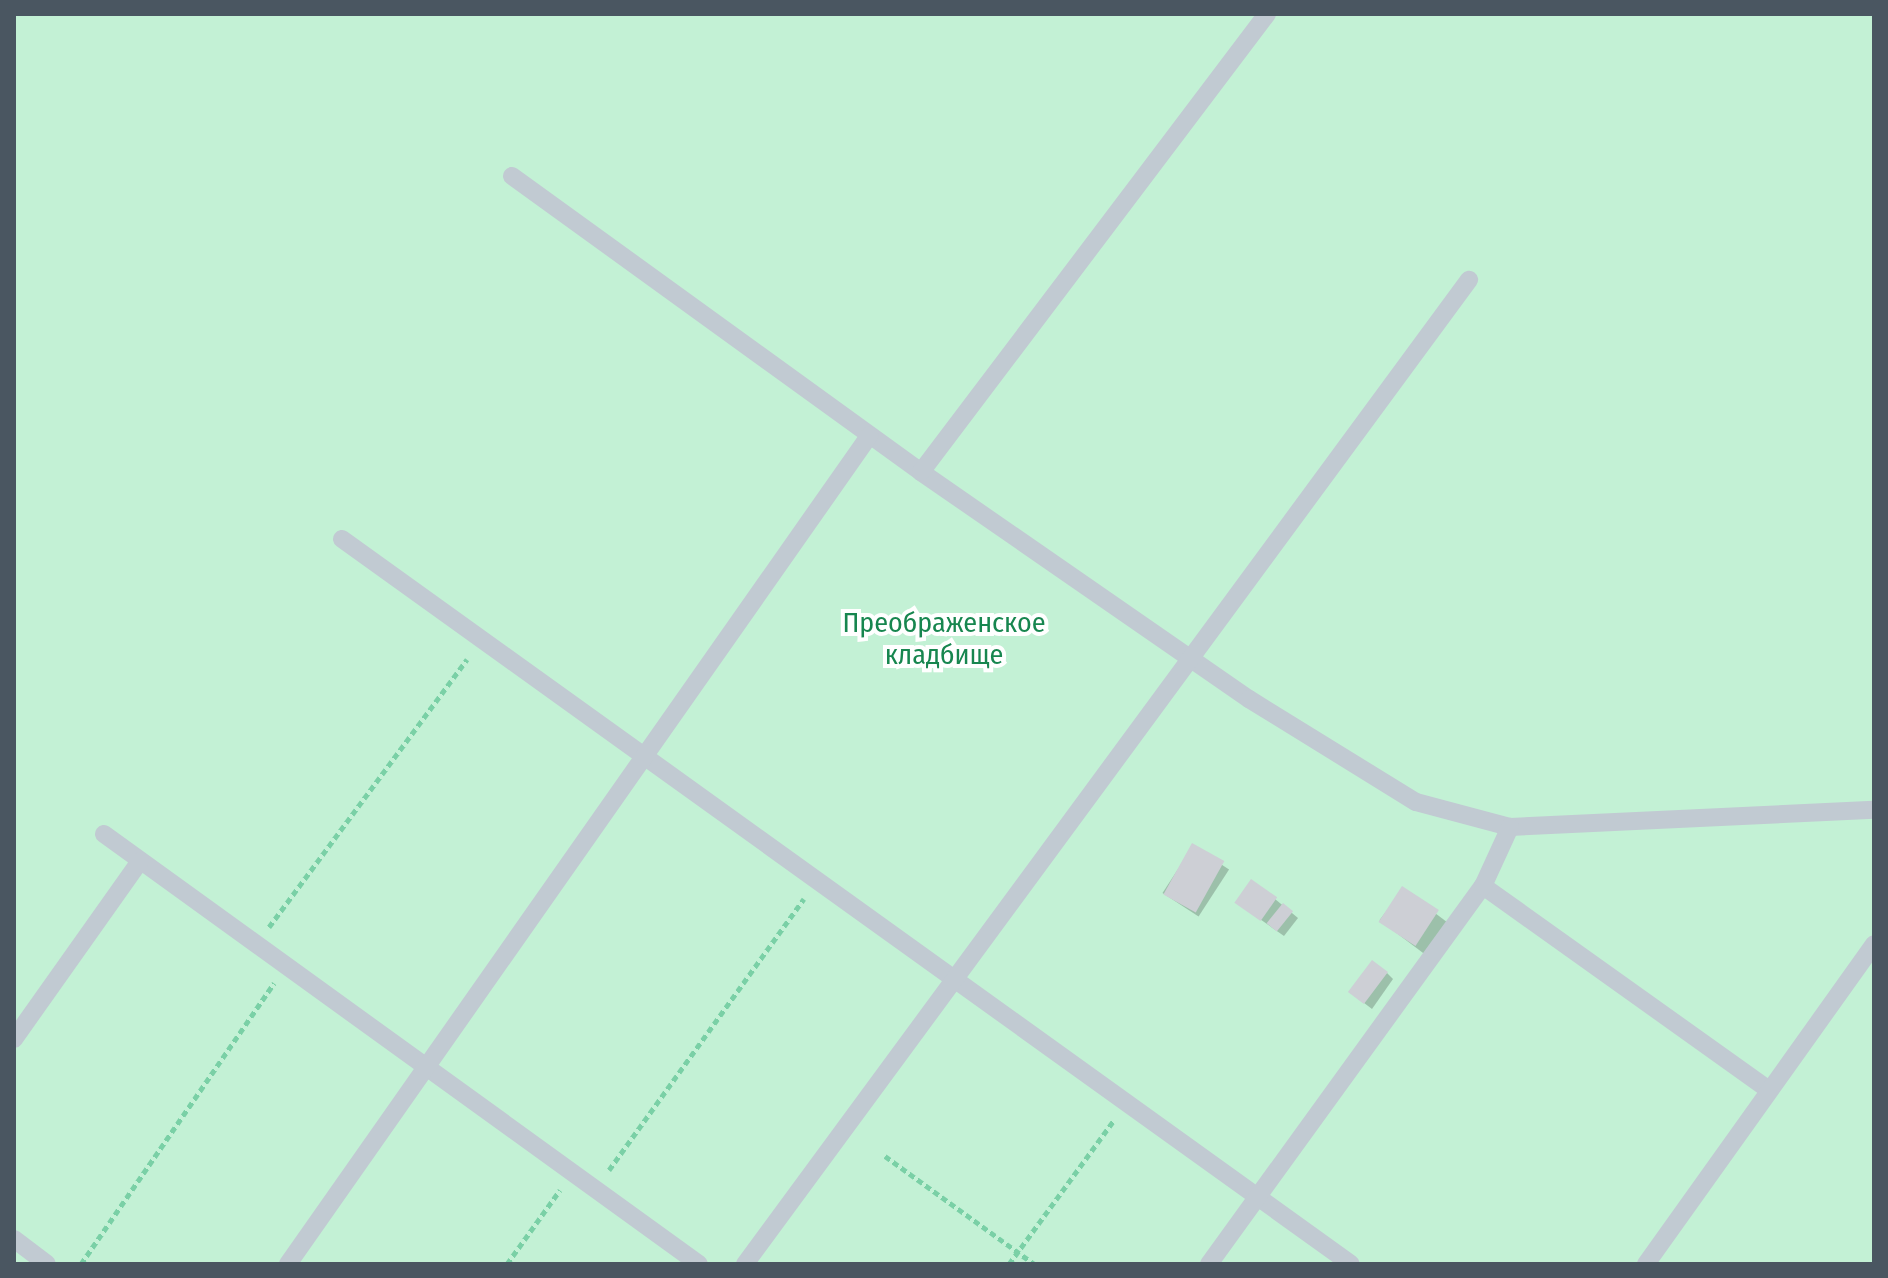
<!DOCTYPE html>
<meta charset="utf-8">
<style>
body{margin:0}
#map{position:relative;width:1888px;height:1278px;overflow:hidden;background:#f5f3f3;font-family:"Fira Sans Condensed",sans-serif}
div>[style]{position:absolute}
.green>*{inset:0;background:#c3f1d5;transform-origin:0 0}
.shadow>*{inset:0;background:#0003;transform-origin:0 0}
.building>*{inset:0;background:#cdcfd5;transform-origin:0 0}
.path>*{height:5px;margin-top:-2.5px;transform-origin:0;background:repeating-linear-gradient(90deg,#7ad0a6 0 6px,transparent 0 10px)}
.service>*{height:18px;margin:-9px;padding:0 9px;transform-origin:9px;border-radius:9px;background:#c1cad2}
span{translate:-50% -50%;white-space:nowrap;text-align:center;line-height:1.15;-webkit-text-stroke:8px #fff;paint-order:stroke}
.park-label{font-size:28px;color:#17864f}
.frame{position:absolute;inset:0;border:16px solid #4a5661;pointer-events:none}
</style>
<div id="map">
<div class="green">
<div style="left:14px;top:14px;width:1860px;height:1250px"></div>
</div>
<div class="shadow">
<div style="left:1193px;top:846px;width:43px;height:56px;rotate:33deg"></div>
<div style="left:1403px;top:889px;width:60px;height:39px;rotate:37deg"></div>
<div style="clip-path:polygon(1275px 899px,1298px 918px,1284px 936px,1244px 908px)"></div>
<div style="clip-path:polygon(1387px 973px,1393px 979px,1372px 1009px,1351px 993px)"></div>
</div>
<div class="building">
<div style="left:1192px;top:843px;width:37px;height:59px;rotate:29deg"></div>
<div style="left:1251px;top:879px;width:32px;height:29px;rotate:35deg"></div>
<div style="left:1402px;top:886px;width:44px;height:43px;rotate:33deg"></div>
<div style="left:1283px;top:903px;width:13px;height:26px;rotate:39deg"></div>
<div style="left:1372px;top:960px;width:20px;height:40px;rotate:37deg"></div>
</div>
<div class="path">
<div style="left:269px;top:927px;width:333px;rotate:-53.5deg"></div>
<div style="left:885px;top:1156px;width:184px;rotate:35.9deg"></div>
<div style="left:609px;top:1170px;width:334px;rotate:-54.3deg"></div>
<div style="left:81px;top:1264px;width:341px;rotate:-55.5deg"></div>
<div style="left:507px;top:1264px;width:91px;rotate:-54.4deg"></div>
<div style="left:1009px;top:1264px;width:178px;rotate:-53.9deg"></div>
</div>
<div class="service">
<div style="left:512px;top:176px;width:505px;rotate:35.89deg"></div>
<div style="left:921px;top:472px;width:399px;rotate:34.7deg"></div>
<div style="left:1249px;top:699px;width:196px;rotate:31.7deg"></div>
<div style="left:1416px;top:802px;width:97px;rotate:14.9deg"></div>
<div style="left:1510px;top:827px;width:364px;rotate:-2.7deg"></div>
<div style="left:921px;top:472px;width:574px;rotate:-52.93deg"></div>
<div style="left:342px;top:539px;width:1242px;rotate:35.7deg"></div>
<div style="left:104px;top:834px;width:734px;rotate:35.86deg"></div>
<div style="left:1483px;top:886px;width:351px;rotate:35.5deg"></div>
<div style="left:14px;top:1039px;width:218px;rotate:-54.7deg"></div>
<div style="left:14px;top:1239px;width:41px;rotate:37.1deg"></div>
<div style="left:288px;top:1264px;width:1012px;rotate:-54.94deg"></div>
<div style="left:745px;top:1264px;width:1222px;rotate:-53.66deg"></div>
<div style="left:1209px;top:1264px;width:467px;rotate:-54.1deg"></div>
<div style="left:1483px;top:886px;width:65px;rotate:-65.4deg"></div>
<div style="left:1646px;top:1264px;width:393px;rotate:-54.5deg"></div>
</div>
<div class="park-label">
<span style="left:944px;top:639px">Преображенское<br>кладбище</span>
</div>
<div class="frame"></div>
</div>
